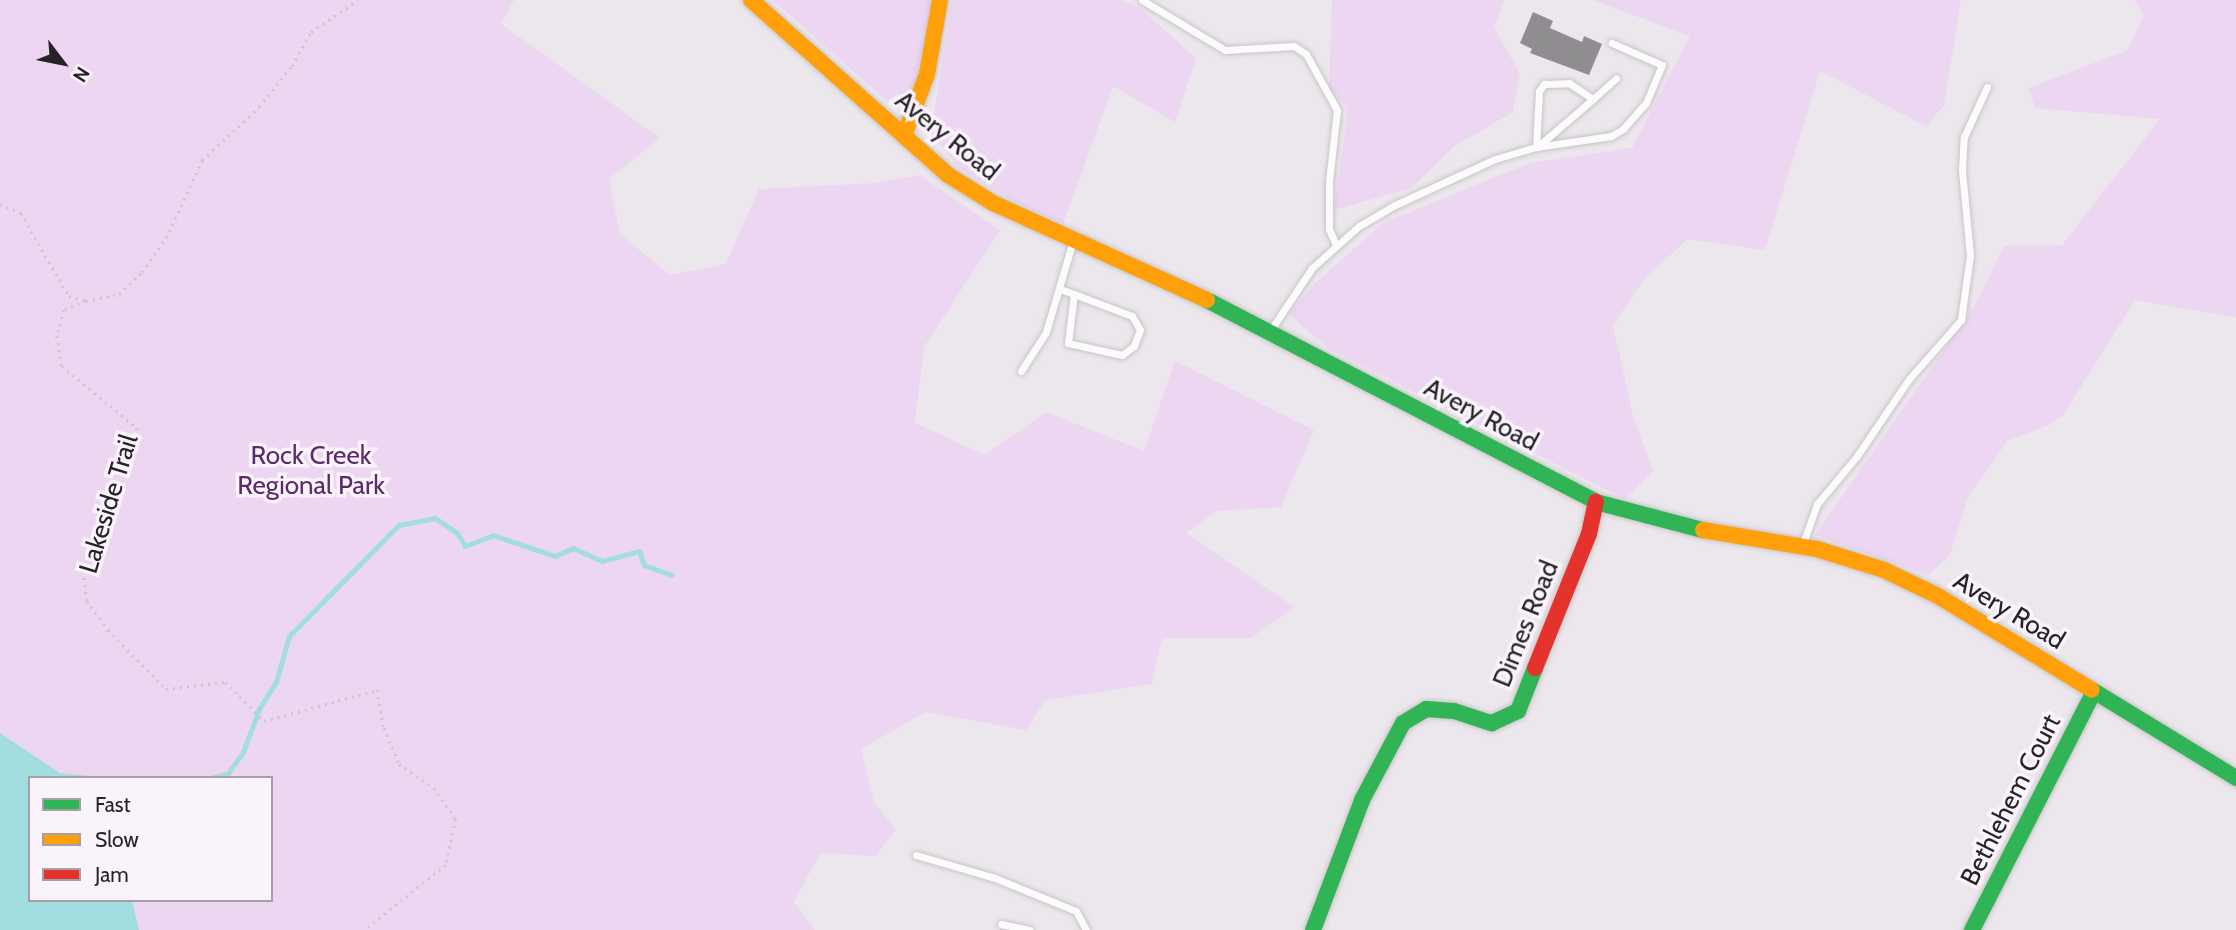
<!DOCTYPE html>
<style>
body{margin:0}
#map{position:relative;width:2236px;height:930px;overflow:hidden;background:#ece7ec;font-family:Cabin,sans-serif}
div>[style]{position:absolute}
.green>*{inset:0;background:#ecd6f1}
.water>*{inset:0;background:#a2dedf}
.stream>*{height:5px;margin:-2.5px;padding:0 2.5px;transform-origin:2.5px;border-radius:2.5px;background:#a2dedf}
.building>*{inset:0;background:#908d91}
.path>*{height:2.5px;margin-top:-1.25px;transform-origin:0;background:repeating-linear-gradient(90deg,#cacaca 0 2px,transparent 0 7px)}
.roads{filter:drop-shadow(0 0 2px #c8c5c8) drop-shadow(0 0 2px #c8c5c8)}
.lane>*{height:7px;margin:-3.5px;padding:0 3.5px;transform-origin:3.5px;border-radius:3.5px;background:#fcfbfc}
.fast>*{height:16px;margin:-8px;padding:0 8px;transform-origin:8px;border-radius:8px;background:#30b455}
.slow>*{height:16px;margin:-8px;padding:0 8px;transform-origin:8px;border-radius:8px;background:#ff9f0a}
.jam>*{height:16px;margin:-8px;padding:0 8px;transform-origin:8px;border-radius:8px;background:#e5322d}
span{translate:-50% -50%;white-space:nowrap;text-align:center;line-height:1.15;-webkit-text-stroke:7px #faf3fc;paint-order:stroke}
.street-label{font-size:26px;color:#262326}
.park-label{font-size:26px;color:#5c2a68}
.legend{position:absolute;left:28px;top:776px;width:245px;height:126px;box-sizing:border-box;background:#faf3fc;border:2px solid #a5a0a6;margin:0;padding:9px 12px;list-style:none;font-size:21px;color:#262326}
.legend li{display:flex;align-items:center;gap:14px;height:35px}
.legend b{width:35px;border:2px solid #a5a0a6}
.north{position:absolute;left:28px;top:28px;width:70px;height:70px;-webkit-text-stroke:5px #faf3fc;paint-order:stroke;rotate:122deg;font-size:19px;font-weight:700;line-height:28px;text-align:center;color:#262326}
.north::after{content:'';display:block;margin:auto;width:24px;height:32px;background:#262326;clip-path:polygon(50% 0,100% 100%,50% 72%,0 100%)}
</style>
<div id="map">
<div class="green">
<div style="clip-path:polygon(evenodd,0 0,514px 0,501px 24px,660px 138px,609px 179px,620px 234px,670px 275px,726px 264px,759px 189px,877px 183px,919px 175px,1000px 230px,924px 347px,915px 423px,985px 455px,1046px 412px,1144px 451px,1175px 361px,1314px 430px,1281px 507px,1216px 511px,1186px 533px,1294px 607px,1251px 638px,1162px 638px,1152px 684px,1045px 700px,1026px 730px,925px 712px,861px 749px,874px 803px,896px 829px,876px 856px,820px 853px,794px 902px,815px 930px,0 930px,0 0,30px 778px,271px 778px,271px 900px,30px 900px,30px 778px)"></div>
<div style="clip-path:polygon(773px 0,935px 0,911px 105px,898px 93px,887px 101px)"></div>
<div style="clip-path:polygon(952px 0,1120px 0,1140px 8px,1196px 58px,1175px 122px,1113px 86px,1063px 224px,1012px 200px,959px 168px,931px 134px)"></div>
<div style="clip-path:polygon(1332px 0,1504px 0,1494px 27px,1520px 74px,1513px 112px,1456px 145px,1411px 188px,1334px 210px,1348px 108px,1329px 88px)"></div>
<div style="clip-path:polygon(1592px 0,1961px 0,1944px 105px,1926px 126px,1820px 71px,1765px 250px,1688px 239px,1645px 278px,1613px 325px,1633px 416px,1653px 471px,1625px 499px,1328px 348px,1289px 314px,1314px 284px,1383px 223px,1530px 163px,1632px 148px,1690px 36px)"></div>
<div style="clip-path:polygon(2134px 0,2236px 0,2236px 317px,2135px 300px,2063px 415px,2047px 426px,2008px 440px,1968px 497px,1950px 555px,1928px 575px,1815px 535px,1974px 307px,2004px 246px,2062px 245px,2160px 119px,2035px 108px,2029px 88px,2128px 50px,2144px 15px)"></div>
</div>
<div class="water">
<div style="clip-path:polygon(0 733px,60px 773px,107px 778px,30px 778px,30px 900px,132px 900px,139px 930px,0 930px)"></div>
</div>
<div class="stream">
<div style="left:211px;top:778px;width:18px;rotate:-16deg"></div>
<div style="left:228px;top:773px;width:26px;rotate:-54deg"></div>
<div style="left:243px;top:752px;width:46px;rotate:-69.6deg"></div>
<div style="left:259px;top:709px;width:32px;rotate:-58deg"></div>
<div style="left:276px;top:682px;width:48px;rotate:-74.2deg"></div>
<div style="left:289px;top:636px;width:156px;rotate:-45.3deg"></div>
<div style="left:399px;top:525px;width:37px;rotate:-11deg"></div>
<div style="left:435px;top:518px;width:27px;rotate:34deg"></div>
<div style="left:457px;top:533px;width:15px;rotate:58deg"></div>
<div style="left:465px;top:546px;width:30px;rotate:-21deg"></div>
<div style="left:493px;top:535px;width:65px;rotate:18.7deg"></div>
<div style="left:555px;top:556px;width:20px;rotate:-24deg"></div>
<div style="left:573px;top:548px;width:32px;rotate:24deg"></div>
<div style="left:602px;top:561px;width:38px;rotate:-15deg"></div>
<div style="left:639px;top:551px;width:15px;rotate:70deg"></div>
<div style="left:644px;top:565px;width:29px;rotate:20deg"></div>
</div>
<div class="building">
<div style="clip-path:polygon(1533px 12px,1553px 21px,1550px 28px,1582px 42px,1584px 36px,1602px 44px,1589px 75px,1530px 53px,1532px 49px,1520px 43px)"></div>
</div>
<div class="path">
<div style="left:0;top:204px;width:23px;rotate:23deg"></div>
<div style="left:21px;top:213px;width:96px;rotate:60deg"></div>
<div style="left:69px;top:296px;width:18px;rotate:16deg"></div>
<div style="left:86px;top:301px;width:34px;rotate:-12deg"></div>
<div style="left:119px;top:294px;width:32px;rotate:-44deg"></div>
<div style="left:142px;top:272px;width:42px;rotate:-54.8deg"></div>
<div style="left:166px;top:238px;width:86px;rotate:-65.2deg"></div>
<div style="left:202px;top:160px;width:78px;rotate:-42.9deg"></div>
<div style="left:259px;top:107px;width:53px;rotate:-51.2deg"></div>
<div style="left:292px;top:66px;width:39px;rotate:-61deg"></div>
<div style="left:311px;top:32px;width:57px;rotate:-34.2deg"></div>
<div style="left:86px;top:301px;width:24px;rotate:158deg"></div>
<div style="left:64px;top:310px;width:27px;rotate:105deg"></div>
<div style="left:57px;top:336px;width:30px;rotate:81deg"></div>
<div style="left:62px;top:366px;width:97px;rotate:39.6deg"></div>
<div style="left:137px;top:428px;width:153px;rotate:110.7deg"></div>
<div style="left:83px;top:571px;width:30px;rotate:82deg"></div>
<div style="left:87px;top:601px;width:36px;rotate:54deg"></div>
<div style="left:108px;top:630px;width:83px;rotate:45.5deg"></div>
<div style="left:166px;top:689px;width:59px;rotate:-6.8deg"></div>
<div style="left:225px;top:682px;width:55px;rotate:45deg"></div>
<div style="left:264px;top:721px;width:117px;rotate:-15.3deg"></div>
<div style="left:377px;top:690px;width:39px;rotate:80deg"></div>
<div style="left:384px;top:728px;width:39px;rotate:67deg"></div>
<div style="left:399px;top:764px;width:42px;rotate:34.4deg"></div>
<div style="left:434px;top:788px;width:38px;rotate:55deg"></div>
<div style="left:456px;top:819px;width:47px;rotate:102.3deg"></div>
<div style="left:446px;top:865px;width:104px;rotate:141.3deg"></div>
</div>
<div class="roads">
<div class="lane">
<div style="left:1142px;top:0;width:97px;rotate:31.1deg"></div>
<div style="left:1225px;top:50px;width:69px;rotate:-3.3deg"></div>
<div style="left:1294px;top:46px;width:14px;rotate:34deg"></div>
<div style="left:1306px;top:54px;width:64px;rotate:61deg"></div>
<div style="left:1337px;top:110px;width:71px;rotate:96.4deg"></div>
<div style="left:1329px;top:181px;width:48px;rotate:90deg"></div>
<div style="left:1329px;top:229px;width:17px;rotate:66deg"></div>
<div style="left:1536px;top:147px;width:56px;rotate:-86.9deg"></div>
<div style="left:1539px;top:91px;width:9px;rotate:-54deg"></div>
<div style="left:1544px;top:84px;width:25px;rotate:-2deg"></div>
<div style="left:1569px;top:83px;width:29px;rotate:34deg"></div>
<div style="left:1593px;top:99px;width:31px;rotate:-42deg"></div>
<div style="left:1537px;top:147px;width:74px;rotate:-40.6deg"></div>
<div style="left:1060px;top:289px;width:15px;rotate:20deg"></div>
<div style="left:1074px;top:294px;width:62px;rotate:20.8deg"></div>
<div style="left:1132px;top:316px;width:16px;rotate:60deg"></div>
<div style="left:1140px;top:330px;width:17px;rotate:111deg"></div>
<div style="left:1134px;top:346px;width:15px;rotate:143deg"></div>
<div style="left:1122px;top:355px;width:55px;rotate:-167.5deg"></div>
<div style="left:1068px;top:343px;width:49px;rotate:-83deg"></div>
<div style="left:1270px;top:331px;width:76px;rotate:-56.3deg"></div>
<div style="left:1312px;top:268px;width:63px;rotate:-41.8deg"></div>
<div style="left:1359px;top:226px;width:42px;rotate:-30.3deg"></div>
<div style="left:1395px;top:205px;width:110px;rotate:-24.7deg"></div>
<div style="left:1495px;top:159px;width:43px;rotate:-16.3deg"></div>
<div style="left:1536px;top:147px;width:76px;rotate:-8.3deg"></div>
<div style="left:1611px;top:136px;width:14px;rotate:-30deg"></div>
<div style="left:1623px;top:129px;width:35px;rotate:-49deg"></div>
<div style="left:1646px;top:103px;width:41px;rotate:-67.2deg"></div>
<div style="left:1662px;top:65px;width:55px;rotate:-156.3deg"></div>
<div style="left:1021px;top:371px;width:46px;rotate:-57.3deg"></div>
<div style="left:1046px;top:332px;width:96px;rotate:-73.6deg"></div>
<div style="left:1802px;top:546px;width:45px;rotate:-70.3deg"></div>
<div style="left:1817px;top:504px;width:62px;rotate:-50.2deg"></div>
<div style="left:1857px;top:456px;width:93px;rotate:-56deg"></div>
<div style="left:1909px;top:379px;width:79px;rotate:-48.6deg"></div>
<div style="left:1961px;top:320px;width:66px;rotate:-82.1deg"></div>
<div style="left:1970px;top:255px;width:85px;rotate:-95.4deg"></div>
<div style="left:1962px;top:170px;width:33px;rotate:-87deg"></div>
<div style="left:1964px;top:137px;width:55px;rotate:-65.3deg"></div>
<div style="left:916px;top:855px;width:82px;rotate:16.2deg"></div>
<div style="left:995px;top:878px;width:87px;rotate:22.2deg"></div>
<div style="left:1076px;top:911px;width:21px;rotate:62deg"></div>
<div style="left:1001px;top:924px;width:29px;rotate:12deg"></div>
</div>
<div class="fast">
<div style="left:1207px;top:300px;width:438px;rotate:27.4deg"></div>
<div style="left:1596px;top:502px;width:111px;rotate:14.7deg"></div>
<div style="left:2092px;top:690px;width:169px;rotate:31.4deg"></div>
<div style="left:1313px;top:930px;width:139px;rotate:-69.3deg"></div>
<div style="left:1362px;top:800px;width:87px;rotate:-62deg"></div>
<div style="left:1403px;top:723px;width:27px;rotate:-31deg"></div>
<div style="left:1426px;top:709px;width:28px;rotate:4deg"></div>
<div style="left:1454px;top:711px;width:40px;rotate:18deg"></div>
<div style="left:1492px;top:723px;width:29px;rotate:-25deg"></div>
<div style="left:1518px;top:711px;width:46px;rotate:-68.4deg"></div>
<div style="left:1972px;top:930px;width:267px;rotate:-62.9deg"></div>
</div>
<div class="slow">
<div style="left:751px;top:0;width:264px;rotate:41.6deg"></div>
<div style="left:948px;top:175px;width:53px;rotate:31.9deg"></div>
<div style="left:993px;top:203px;width:235px;rotate:24.4deg"></div>
<div style="left:904px;top:136px;width:66px;rotate:-69.6deg"></div>
<div style="left:927px;top:74px;width:75px;rotate:-80deg"></div>
<div style="left:1703px;top:530px;width:116px;rotate:9.5deg"></div>
<div style="left:1817px;top:549px;width:70px;rotate:17.4deg"></div>
<div style="left:1884px;top:570px;width:60px;rotate:25.7deg"></div>
<div style="left:1938px;top:596px;width:180px;rotate:31.4deg"></div>
</div>
<div class="jam">
<div style="left:1535px;top:668px;width:144px;rotate:-68.1deg"></div>
<div style="left:1589px;top:534px;width:33px;rotate:-78deg"></div>
</div>
</div>
<div class="street-label">
<span style="left:947px;top:136px;rotate:39deg">Avery Road</span>
<span style="left:1481px;top:415px;rotate:28deg">Avery Road</span>
<span style="left:109px;top:504px;rotate:-73deg">Lakeside Trail</span>
<span style="left:2009px;top:611px;rotate:31deg">Avery Road</span>
<span style="left:1526px;top:624px;rotate:-68deg">Dimes Road</span>
<span style="left:2011px;top:800px;rotate:-63deg">Bethlehem Court</span>
</div>
<div class="park-label">
<span style="left:311px;top:471px">Rock Creek<br>Regional Park</span>
</div>
<ul class="legend">
<li><b style="height:9px;background:#30b455"></b>Fast</li>
<li><b style="height:9px;background:#ff9f0a"></b>Slow</li>
<li><b style="height:9px;background:#e5322d"></b>Jam</li>
</ul>
<div class="north">N</div>
</div>
